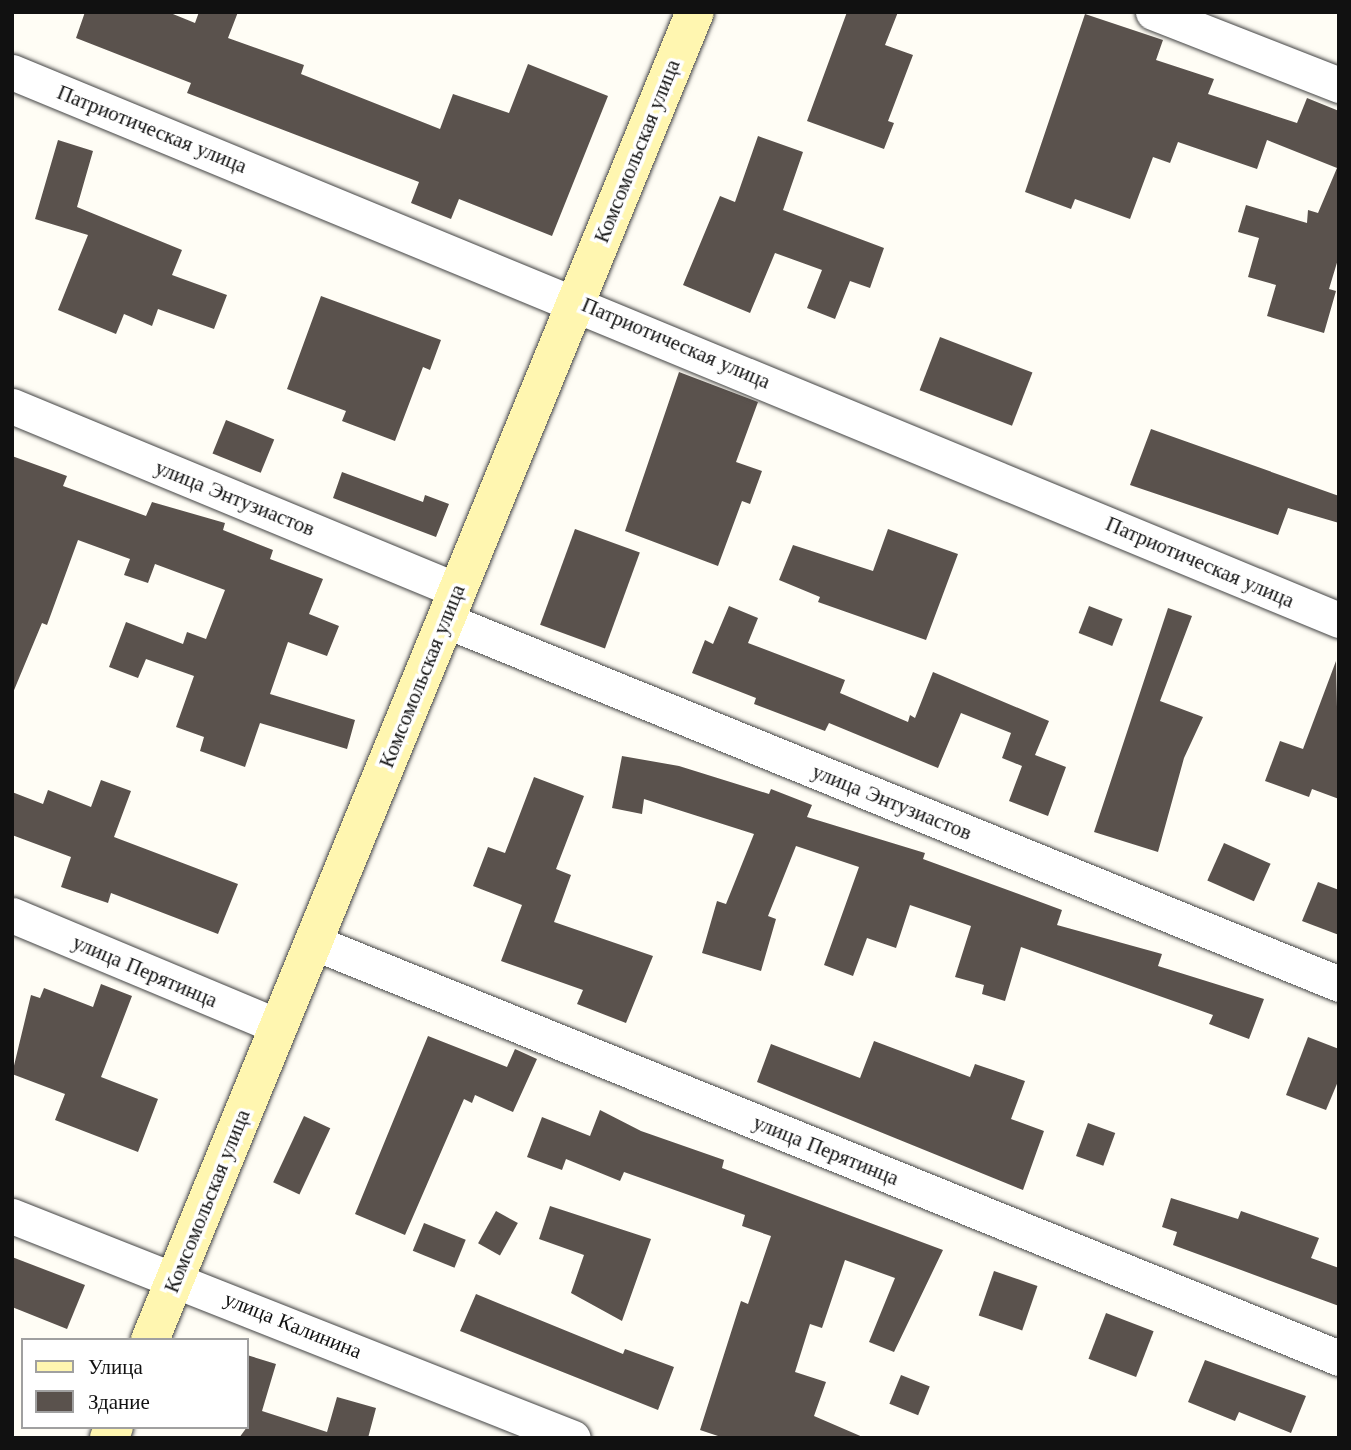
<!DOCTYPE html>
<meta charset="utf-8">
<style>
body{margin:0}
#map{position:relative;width:1351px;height:1450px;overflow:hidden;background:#fffdf5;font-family:"Libre Baskerville",serif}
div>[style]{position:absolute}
.building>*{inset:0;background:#5a524d;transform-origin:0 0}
.roads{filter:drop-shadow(0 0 2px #444) drop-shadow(0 0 2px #444)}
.minor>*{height:35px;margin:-17.5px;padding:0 17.5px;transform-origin:17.5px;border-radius:17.5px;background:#fff}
.secondary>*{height:38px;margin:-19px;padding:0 19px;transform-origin:19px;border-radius:19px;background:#fff6b0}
span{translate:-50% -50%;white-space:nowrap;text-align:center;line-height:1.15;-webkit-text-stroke:7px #fff;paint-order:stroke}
.street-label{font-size:21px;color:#111}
.frame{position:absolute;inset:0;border:14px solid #111;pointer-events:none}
.legend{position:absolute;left:21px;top:1338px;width:228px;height:91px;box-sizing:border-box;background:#fff;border:2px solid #a0a0a0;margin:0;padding:9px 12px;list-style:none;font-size:21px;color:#111}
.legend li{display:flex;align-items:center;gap:14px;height:35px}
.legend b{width:35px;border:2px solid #a0a0a0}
</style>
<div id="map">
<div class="building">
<div style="clip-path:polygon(85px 12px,168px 12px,195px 23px,199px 12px,238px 12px,228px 38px,304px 65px,301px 74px,440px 129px,453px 94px,509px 113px,528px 64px,608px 96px,552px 236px,459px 199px,451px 219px,411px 203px,419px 182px,187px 93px,191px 83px,76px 38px)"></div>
<div style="clip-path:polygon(847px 12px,898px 12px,885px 45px,913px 55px,888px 121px,894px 123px,884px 149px,807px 121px)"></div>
<div style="clip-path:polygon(1085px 14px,1163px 40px,1156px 60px,1214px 79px,1208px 94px,1297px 123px,1307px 98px,1339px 111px,1339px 256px,1329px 289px,1336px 291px,1324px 333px,1267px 316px,1276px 285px,1248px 277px,1259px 238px,1238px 232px,1246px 205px,1307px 223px,1308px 210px,1318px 213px,1337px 168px,1267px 140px,1257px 169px,1178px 142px,1170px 163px,1153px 157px,1130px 219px,1075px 199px,1071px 209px,1025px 192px)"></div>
<div style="clip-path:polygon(758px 136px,803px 152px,783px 210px,884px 248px,870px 288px,850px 281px,835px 319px,807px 308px,822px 270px,775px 253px,750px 313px,683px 285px,720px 196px,735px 202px)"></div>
<div style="clip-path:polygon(58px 140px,93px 151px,77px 207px,182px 250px,172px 275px,227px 295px,214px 329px,158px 309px,152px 326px,124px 314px,116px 334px,58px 310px,88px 235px,35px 219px)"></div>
<div style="clip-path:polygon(321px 296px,441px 340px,430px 370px,423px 367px,395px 441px,342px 421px,346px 411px,287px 389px)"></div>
<div style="left:940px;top:337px;width:99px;height:57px;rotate:21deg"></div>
<div style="clip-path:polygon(679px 372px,758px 402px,736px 462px,762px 471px,750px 504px,742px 501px,718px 566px,625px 531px)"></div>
<div style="left:226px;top:420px;width:52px;height:36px;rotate:22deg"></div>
<div style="clip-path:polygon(1151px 429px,1339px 496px,1339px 523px,1288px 508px,1278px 535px,1130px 485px)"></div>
<div style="clip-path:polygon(12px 456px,67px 476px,63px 486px,146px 516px,152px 502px,225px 523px,223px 530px,273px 550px,270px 559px,323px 579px,309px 614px,339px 626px,327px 656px,288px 642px,270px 694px,355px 720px,347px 749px,260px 723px,245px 767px,200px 751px,204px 737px,176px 727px,194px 676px,146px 659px,138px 678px,109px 667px,126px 622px,183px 644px,187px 632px,206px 639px,225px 590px,155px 564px,148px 583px,124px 575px,130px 559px,78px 540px,47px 625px,42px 623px,12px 695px)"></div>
<div style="clip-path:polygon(342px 472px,423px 502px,425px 495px,449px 504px,436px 537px,333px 498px)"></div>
<div style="left:575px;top:529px;width:69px;height:102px;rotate:20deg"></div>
<div style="clip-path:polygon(888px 529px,958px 554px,926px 640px,818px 602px,820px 597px,779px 580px,793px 545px,873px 571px)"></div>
<div style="clip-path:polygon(729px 606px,758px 618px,748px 643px,845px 680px,840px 693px,908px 722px,910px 715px,915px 718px,933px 672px,1049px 721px,1035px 755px,1066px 767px,1048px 816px,1009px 801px,1022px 766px,1002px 758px,1011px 733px,961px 713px,938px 768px,829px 723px,825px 731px,754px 704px,756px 698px,692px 673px,705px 640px,713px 644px)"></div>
<div style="left:1089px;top:606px;width:36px;height:29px;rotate:21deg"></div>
<div style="clip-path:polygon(1168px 608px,1192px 616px,1160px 701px,1203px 717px,1184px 758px,1158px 852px,1094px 832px)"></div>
<div style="clip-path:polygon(1336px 661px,1339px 799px,1312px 789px,1309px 797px,1265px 781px,1280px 741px,1303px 749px)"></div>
<div style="clip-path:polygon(622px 756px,679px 766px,769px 794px,771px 789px,812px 805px,807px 817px,925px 853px,923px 859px,1062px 910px,1057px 925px,1162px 954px,1158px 966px,1264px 999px,1249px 1039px,1209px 1024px,1213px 1015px,1021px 947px,1005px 1001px,982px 994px,984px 985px,955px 977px,971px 926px,910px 905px,896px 948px,867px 938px,853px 976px,824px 965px,859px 867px,796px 846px,768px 916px,776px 919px,761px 971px,702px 953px,717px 901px,726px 904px,754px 834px,644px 799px,642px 814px,612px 808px)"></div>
<div style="clip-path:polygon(534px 777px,584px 796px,556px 869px,571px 875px,554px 922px,653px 956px,626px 1023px,577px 1004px,583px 990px,501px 961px,522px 905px,473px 886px,488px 847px,505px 853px)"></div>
<div style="clip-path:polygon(101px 780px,131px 791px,114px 837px,238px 884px,218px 934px,111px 893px,108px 903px,61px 887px,71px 857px,12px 835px,12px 792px,43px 804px,48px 790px,91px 807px)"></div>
<div style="left:1224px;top:843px;width:51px;height:41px;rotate:24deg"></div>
<div style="clip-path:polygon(1318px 882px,1339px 890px,1339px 935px,1302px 921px)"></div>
<div style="clip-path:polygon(101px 984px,132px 996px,101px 1077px,158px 1099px,138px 1152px,55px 1120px,65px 1094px,12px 1074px,31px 995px,40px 998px,44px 988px,93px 1007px)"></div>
<div style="clip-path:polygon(428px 1036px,507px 1067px,515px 1049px,537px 1059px,513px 1112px,475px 1095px,472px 1103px,464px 1099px,405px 1235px,355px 1214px)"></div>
<div style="clip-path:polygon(1308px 1037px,1339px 1049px,1339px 1079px,1326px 1110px,1286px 1095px)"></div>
<div style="clip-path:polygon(874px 1041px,970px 1077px,975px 1064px,1025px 1081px,1011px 1119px,1044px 1131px,1023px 1190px,757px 1082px,771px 1044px,860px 1078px)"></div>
<div style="clip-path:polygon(600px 1110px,641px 1131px,724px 1160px,722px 1168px,943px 1250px,894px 1352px,869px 1342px,895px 1278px,845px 1260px,822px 1328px,810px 1324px,795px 1372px,826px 1382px,814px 1416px,865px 1438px,724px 1438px,700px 1430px,741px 1301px,748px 1304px,771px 1236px,742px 1226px,745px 1215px,624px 1172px,620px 1181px,566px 1159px,562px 1170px,527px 1157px,542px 1117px,590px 1136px)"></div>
<div style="left:304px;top:1116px;width:29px;height:73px;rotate:25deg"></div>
<div style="left:1088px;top:1123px;width:29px;height:35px;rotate:20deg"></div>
<div style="clip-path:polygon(1171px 1198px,1238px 1219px,1241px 1211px,1319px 1238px,1311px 1258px,1339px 1268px,1339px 1306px,1173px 1245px,1177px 1232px,1162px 1227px)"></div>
<div style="clip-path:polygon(550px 1206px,651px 1239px,622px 1321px,571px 1293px,584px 1255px,539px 1239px)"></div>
<div style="left:496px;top:1211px;width:25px;height:37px;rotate:29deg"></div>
<div style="left:424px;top:1223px;width:45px;height:30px;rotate:22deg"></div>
<div style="clip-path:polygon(12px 1257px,85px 1285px,67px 1329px,12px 1307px)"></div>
<div style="left:994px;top:1271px;width:46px;height:47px;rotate:19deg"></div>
<div style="clip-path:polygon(476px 1294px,623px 1354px,625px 1349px,674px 1367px,658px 1410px,460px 1331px)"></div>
<div style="left:1106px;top:1313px;width:51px;height:49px;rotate:21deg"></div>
<div style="clip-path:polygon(247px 1355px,276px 1364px,262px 1411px,327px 1432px,337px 1397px,376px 1408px,368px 1438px,239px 1438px,247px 1427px)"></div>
<div style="clip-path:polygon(1205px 1360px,1306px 1396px,1291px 1433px,1239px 1412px,1235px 1421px,1188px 1402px)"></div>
<div style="left:901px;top:1375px;width:31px;height:31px;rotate:22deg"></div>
</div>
<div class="roads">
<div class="minor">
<div style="left:1153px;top:12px;width:200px;rotate:21.4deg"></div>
<div style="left:12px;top:72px;width:1436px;rotate:22.44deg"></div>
<div style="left:12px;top:406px;width:482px;rotate:22.5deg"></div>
<div style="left:445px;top:620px;width:965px;rotate:22.15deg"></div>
<div style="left:12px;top:915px;width:288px;rotate:22.7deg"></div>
<div style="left:313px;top:942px;width:1107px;rotate:22.07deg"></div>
<div style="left:12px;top:1216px;width:603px;rotate:21.59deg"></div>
</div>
<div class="secondary">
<div style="left:150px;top:1340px;width:1435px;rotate:-67.69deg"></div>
<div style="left:109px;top:1438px;width:12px;rotate:-66deg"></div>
</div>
</div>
<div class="street-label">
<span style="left:152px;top:129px;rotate:22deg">Патриотическая улица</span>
<span style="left:637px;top:151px;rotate:-68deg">Комсомольская улица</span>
<span style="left:676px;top:343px;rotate:23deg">Патриотическая улица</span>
<span style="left:235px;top:498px;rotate:22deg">улица Энтузиастов</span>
<span style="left:1200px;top:562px;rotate:23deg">Патриотическая улица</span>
<span style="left:422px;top:676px;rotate:-68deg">Комсомольская улица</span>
<span style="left:892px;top:802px;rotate:22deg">улица Энтузиастов</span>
<span style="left:145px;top:971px;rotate:23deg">улица Перятинца</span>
<span style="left:826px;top:1150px;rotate:22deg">улица Перятинца</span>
<span style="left:207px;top:1201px;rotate:-68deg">Комсомольская улица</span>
<span style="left:293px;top:1325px;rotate:22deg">улица Калинина</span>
</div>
<div class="frame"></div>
<ul class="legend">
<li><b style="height:9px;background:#fff6b0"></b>Улица</li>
<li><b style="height:19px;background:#5a524d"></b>Здание</li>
</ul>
</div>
